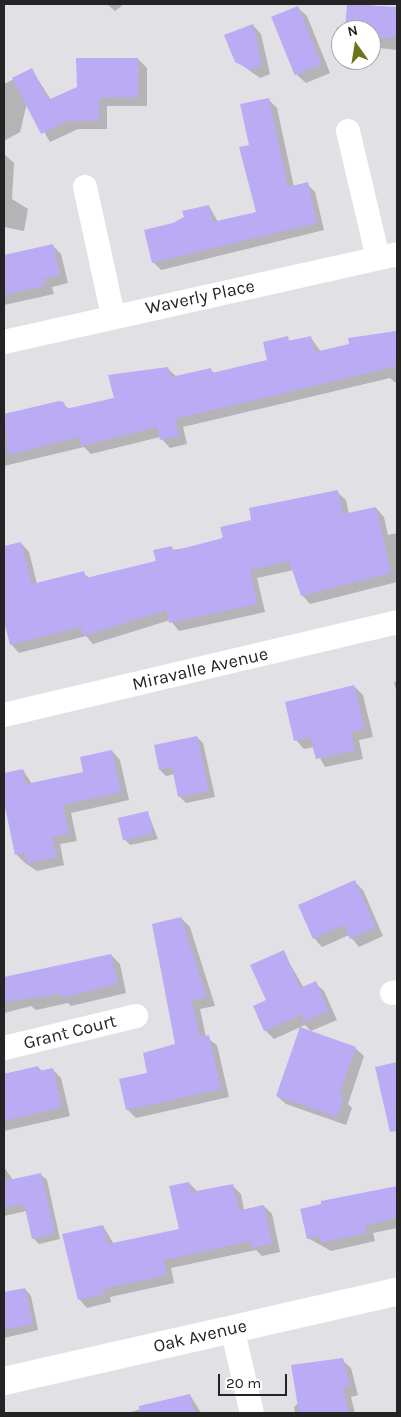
<!DOCTYPE html>
<style>
body{margin:0}
#map{position:relative;width:401px;height:1417px;overflow:hidden;background:#e1e0e4;font-family:Karla,sans-serif}
div>[style]{position:absolute}
.shadow>*{inset:0;background:#0003}
.building>*{inset:0;background:#bbabf5;transform-origin:0 0}
.minor>*{height:24px;margin:-12px;padding:0 12px;transform-origin:12px;border-radius:12px;background:#fff}
.tertiary>*{height:28px;margin:-14px;padding:0 14px;transform-origin:14px;border-radius:14px;background:#fff}
span{translate:-50% -50%;white-space:nowrap;text-align:center;line-height:1.15;-webkit-text-stroke:5px #fff;paint-order:stroke}
.street-label{font-size:18px;color:#242425}
.frame{position:absolute;inset:0;border:5px solid #242425;pointer-events:none}
.north{position:absolute;left:331px;top:20px;width:50px;height:50px;box-sizing:border-box;background:#fff;border:1px solid #a7a7a8;border-radius:50%;rotate:347deg;font-size:14px;font-weight:700;line-height:20px;text-align:center;color:#242425}
.north::after{content:'';display:block;margin:auto;width:18px;height:22px;background:#6c731b;clip-path:polygon(50% 0,100% 100%,50% 72%,0 100%)}
.scale{position:absolute;left:218px;top:1374px;width:69px;height:22px;box-sizing:border-box;border:2px solid #242425;border-top:0;padding-left:6px;font-size:15px;line-height:18px;white-space:nowrap;color:#242425;-webkit-text-stroke:4px #fff;paint-order:stroke}
</style>
<div id="map">
<div class="shadow">
<div style="clip-path:polygon(107px 4px,124px 4px,115px 11px)"></div>
<div style="clip-path:polygon(349px 4px,397px 8px,397px 50px,371px 47px,371px 30px,341px 30px,341px 60px,364px 60px,364px 65px,343px 62px,334px 54px,337px 27px,346px 28px)"></div>
<div style="clip-path:polygon(298px 8px,307px 16px,330px 73px,306px 83px,297px 75px,273px 17px)"></div>
<div style="clip-path:polygon(253px 25px,261px 34px,270px 74px,260px 78px,236px 61px)"></div>
<div style="clip-path:polygon(138px 59px,147px 68px,147px 106px,107px 106px,107px 129px,78px 129px,50px 142px,27px 103px,20px 132px,4px 141px,4px 84px,32px 70px,51px 100px)"></div>
<div style="clip-path:polygon(269px 100px,277px 108px,294px 187px,307px 184px,315px 192px,324px 230px,161px 270px,153px 262px,174px 224px,209px 206px,218px 222px,257px 213px,250px 146px)"></div>
<div style="clip-path:polygon(4px 154px,14px 163px,12px 199px,28px 209px,24px 231px,4px 227px)"></div>
<div style="clip-path:polygon(52px 245px,61px 254px,68px 283px,52px 287px,54px 294px,4px 305px,4px 257px)"></div>
<div style="clip-path:polygon(397px 331px,397px 384px,390px 378px,183px 427px,187px 444px,170px 448px,160px 437px,91px 454px,84px 447px,4px 466px,4px 416px,59px 402px,70px 409px,115px 398px,167px 368px,177px 377px,210px 369px,215px 374px,269px 361px,264px 343px,311px 338px,321px 352px,351px 345px,349px 339px)"></div>
<div style="clip-path:polygon(337px 492px,346px 500px,349px 514px,376px 508px,384px 517px,388px 535px,397px 533px,397px 582px,310px 604px,302px 595px,294px 570px,257px 578px,265px 612px,179px 631px,170px 620px,93px 644px,86px 636px,19px 653px,11px 644px,4px 616px,4px 592px,9px 591px,4px 547px,21px 543px,29px 552px,37px 584px,83px 573px,89px 578px,157px 561px,155px 552px,209px 545px,253px 521px)"></div>
<div style="clip-path:polygon(397px 681px,397px 694px,394px 682px)"></div>
<div style="clip-path:polygon(354px 686px,363px 695px,373px 737px,359px 740px,363px 759px,325px 767px,314px 747px,304px 749px,296px 740px)"></div>
<div style="clip-path:polygon(197px 737px,203px 743px,215px 797px,186px 803px,180px 797px,175px 774px,166px 776px,160px 770px)"></div>
<div style="clip-path:polygon(112px 751px,120px 760px,129px 800px,71px 813px,77px 841px,60px 844px,64px 865px,37px 871px,25px 863px,17px 855px,4px 775px,23px 770px,32px 784px,85px 773px)"></div>
<div style="clip-path:polygon(148px 813px,158px 839px,130px 845px,124px 839px)"></div>
<div style="clip-path:polygon(355px 882px,363px 890px,383px 936px,359px 947px,349px 935px,322px 947px,314px 938px)"></div>
<div style="clip-path:polygon(181px 918px,190px 927px,215px 1006px,200px 1009px,206px 1037px,217px 1045px,229px 1097px,136px 1118px,127px 1109px,149px 1074px,177px 1045px)"></div>
<div style="clip-path:polygon(283px 952px,304px 988px,315px 983px,324px 991px,337px 1020px,311px 1031px,305px 1025px,274px 1039px,265px 1030px,268px 1001px)"></div>
<div style="clip-path:polygon(111px 955px,120px 964px,126px 993px,71px 1006px,68px 1003px,36px 1010px,31px 1006px,4px 1013px,4px 973px,5px 978px)"></div>
<div style="clip-path:polygon(355px 1048px,364px 1056px,348px 1104px,352px 1108px,346px 1125px,286px 1104px,277px 1096px)"></div>
<div style="clip-path:polygon(38px 1067px,42px 1071px,52px 1069px,61px 1078px,70px 1116px,4px 1131px,4px 1074px)"></div>
<div style="clip-path:polygon(4px 1167px,13px 1180px,40px 1174px,47px 1180px,60px 1239px,39px 1244px,33px 1238px,26px 1211px,4px 1216px)"></div>
<div style="clip-path:polygon(189px 1183px,197px 1191px,232px 1185px,241px 1194px,244px 1210px,263px 1205px,272px 1214px,280px 1252px,262px 1256px,256px 1250px,171px 1268px,174px 1283px,110px 1297px,111px 1302px,87px 1308px,79px 1299px,103px 1226px,114px 1244px,180px 1230px)"></div>
<div style="clip-path:polygon(397px 1187px,397px 1228px,373px 1233px,375px 1241px,331px 1251px,308px 1238px,322px 1202px)"></div>
<div style="clip-path:polygon(25px 1289px,31px 1296px,38px 1330px,4px 1338px,4px 1294px)"></div>
<div style="clip-path:polygon(342px 1360px,351px 1368px,358px 1395px,351px 1397px,355px 1413px,295px 1413px,294px 1407px)"></div>
<div style="clip-path:polygon(190px 1395px,201px 1413px,127px 1413px)"></div>
</div>
<div class="building">
<div style="clip-path:polygon(347px 4px,397px 7px,397px 37px,371px 40px,371px 30px,345px 30px)"></div>
<div style="left:298px;top:6px;width:63px;height:29px;rotate:68deg"></div>
<div style="clip-path:polygon(253px 24px,262px 65px,251px 70px,235px 62px,224px 35px)"></div>
<div style="clip-path:polygon(76px 58px,138px 58px,138px 97px,99px 98px,99px 121px,68px 121px,41px 134px,12px 78px,32px 68px,48px 100px,77px 87px)"></div>
<div style="clip-path:polygon(269px 98px,288px 187px,308px 182px,317px 223px,152px 263px,144px 230px,173px 223px,184px 217px,182px 211px,209px 205px,213px 222px,256px 212px,239px 147px,249px 145px,240px 104px)"></div>
<div style="clip-path:polygon(53px 244px,60px 275px,44px 278px,46px 285px,4px 295px,4px 255px)"></div>
<div style="clip-path:polygon(397px 331px,397px 366px,175px 419px,179px 436px,160px 440px,157px 427px,81px 446px,79px 437px,8px 455px,4px 414px,59px 401px,64px 402px,66px 409px,114px 398px,108px 375px,168px 367px,171px 377px,211px 368px,212px 373px,267px 360px,263px 342px,288px 336px,289px 341px,311px 336px,315px 352px,349px 344px,348px 338px)"></div>
<div style="clip-path:polygon(338px 490px,343px 514px,376px 507px,391px 573px,301px 596px,289px 561px,250px 570px,257px 604px,169px 623px,166px 610px,83px 636px,81px 627px,10px 645px,4px 621px,4px 546px,21px 542px,32px 584px,84px 571px,86px 578px,156px 561px,153px 550px,172px 546px,173px 551px,223px 538px,220px 527px,251px 520px,249px 508px)"></div>
<div style="clip-path:polygon(354px 685px,365px 729px,351px 732px,355px 750px,316px 759px,310px 737px,294px 741px,285px 702px)"></div>
<div style="clip-path:polygon(197px 736px,209px 791px,178px 797px,172px 767px,159px 770px,154px 745px)"></div>
<div style="clip-path:polygon(112px 750px,121px 792px,63px 805px,69px 833px,52px 837px,57px 857px,27px 863px,25px 853px,15px 855px,4px 802px,4px 773px,23px 769px,26px 784px,83px 772px,80px 757px)"></div>
<div style="left:148px;top:811px;width:23px;height:31px;rotate:77deg"></div>
<div style="clip-path:polygon(355px 880px,376px 927px,350px 939px,344px 925px,313px 939px,298px 905px)"></div>
<div style="clip-path:polygon(181px 917px,207px 997px,192px 1000px,200px 1037px,209px 1035px,221px 1089px,126px 1110px,119px 1079px,147px 1073px,143px 1053px,175px 1044px,152px 924px)"></div>
<div style="clip-path:polygon(284px 950px,300px 988px,316px 981px,329px 1011px,301px 1023px,305px 1013px,264px 1031px,253px 1006px,266px 1000px,250px 965px)"></div>
<div style="clip-path:polygon(111px 954px,118px 984px,62px 998px,61px 994px,4px 1002px,4px 977px)"></div>
<div style="clip-path:polygon(300px 1027px,356px 1047px,339px 1096px,344px 1098px,337px 1117px,276px 1096px)"></div>
<div style="clip-path:polygon(397px 1062px,397px 1131px,390px 1132px,375px 1067px)"></div>
<div style="clip-path:polygon(38px 1066px,39px 1071px,53px 1068px,62px 1107px,4px 1121px,4px 1074px)"></div>
<div style="clip-path:polygon(41px 1173px,55px 1233px,32px 1239px,24px 1204px,4px 1208px,4px 1181px)"></div>
<div style="clip-path:polygon(189px 1182px,192px 1192px,233px 1184px,239px 1210px,264px 1206px,272px 1244px,252px 1248px,251px 1241px,164px 1260px,167px 1275px,103px 1289px,104px 1294px,78px 1300px,62px 1234px,103px 1225px,108px 1244px,179px 1229px,169px 1186px)"></div>
<div style="clip-path:polygon(397px 1186px,397px 1218px,365px 1225px,367px 1233px,321px 1243px,319px 1236px,307px 1239px,300px 1209px,321px 1204px,321px 1201px)"></div>
<div style="clip-path:polygon(25px 1288px,33px 1324px,4px 1330px,4px 1292px)"></div>
<div style="clip-path:polygon(343px 1358px,350px 1386px,343px 1388px,349px 1413px,299px 1413px,291px 1365px)"></div>
<div style="clip-path:polygon(190px 1394px,195px 1413px,140px 1413px,139px 1406px)"></div>
</div>
<div class="minor">
<div style="left:348px;top:131px;width:130px;rotate:76.7deg"></div>
<div style="left:85px;top:187px;width:131px;rotate:77.7deg"></div>
<div style="left:4px;top:342px;width:403px;rotate:-12.6deg"></div>
<div style="left:4px;top:715px;width:404px;rotate:-13.3deg"></div>
<div style="left:392px;top:993px;width:5px;rotate:-11deg"></div>
<div style="left:4px;top:1048px;width:136px;rotate:-13.6deg"></div>
<div style="left:232px;top:1328px;width:87px;rotate:76.8deg"></div>
</div>
<div class="tertiary">
<div style="left:4px;top:1381px;width:403px;rotate:-12.8deg"></div>
</div>
<div class="street-label">
<span style="left:200px;top:297px;rotate:-12deg">Waverly Place</span>
<span style="left:200px;top:669px;rotate:-13deg">Miravalle Avenue</span>
<span style="left:70px;top:1032px;rotate:-14deg">Grant Court</span>
<span style="left:200px;top:1336px;rotate:-13deg">Oak Avenue</span>
</div>
<div class="frame"></div>
<div class="north">N</div>
<div class="scale">20 m</div>
</div>
